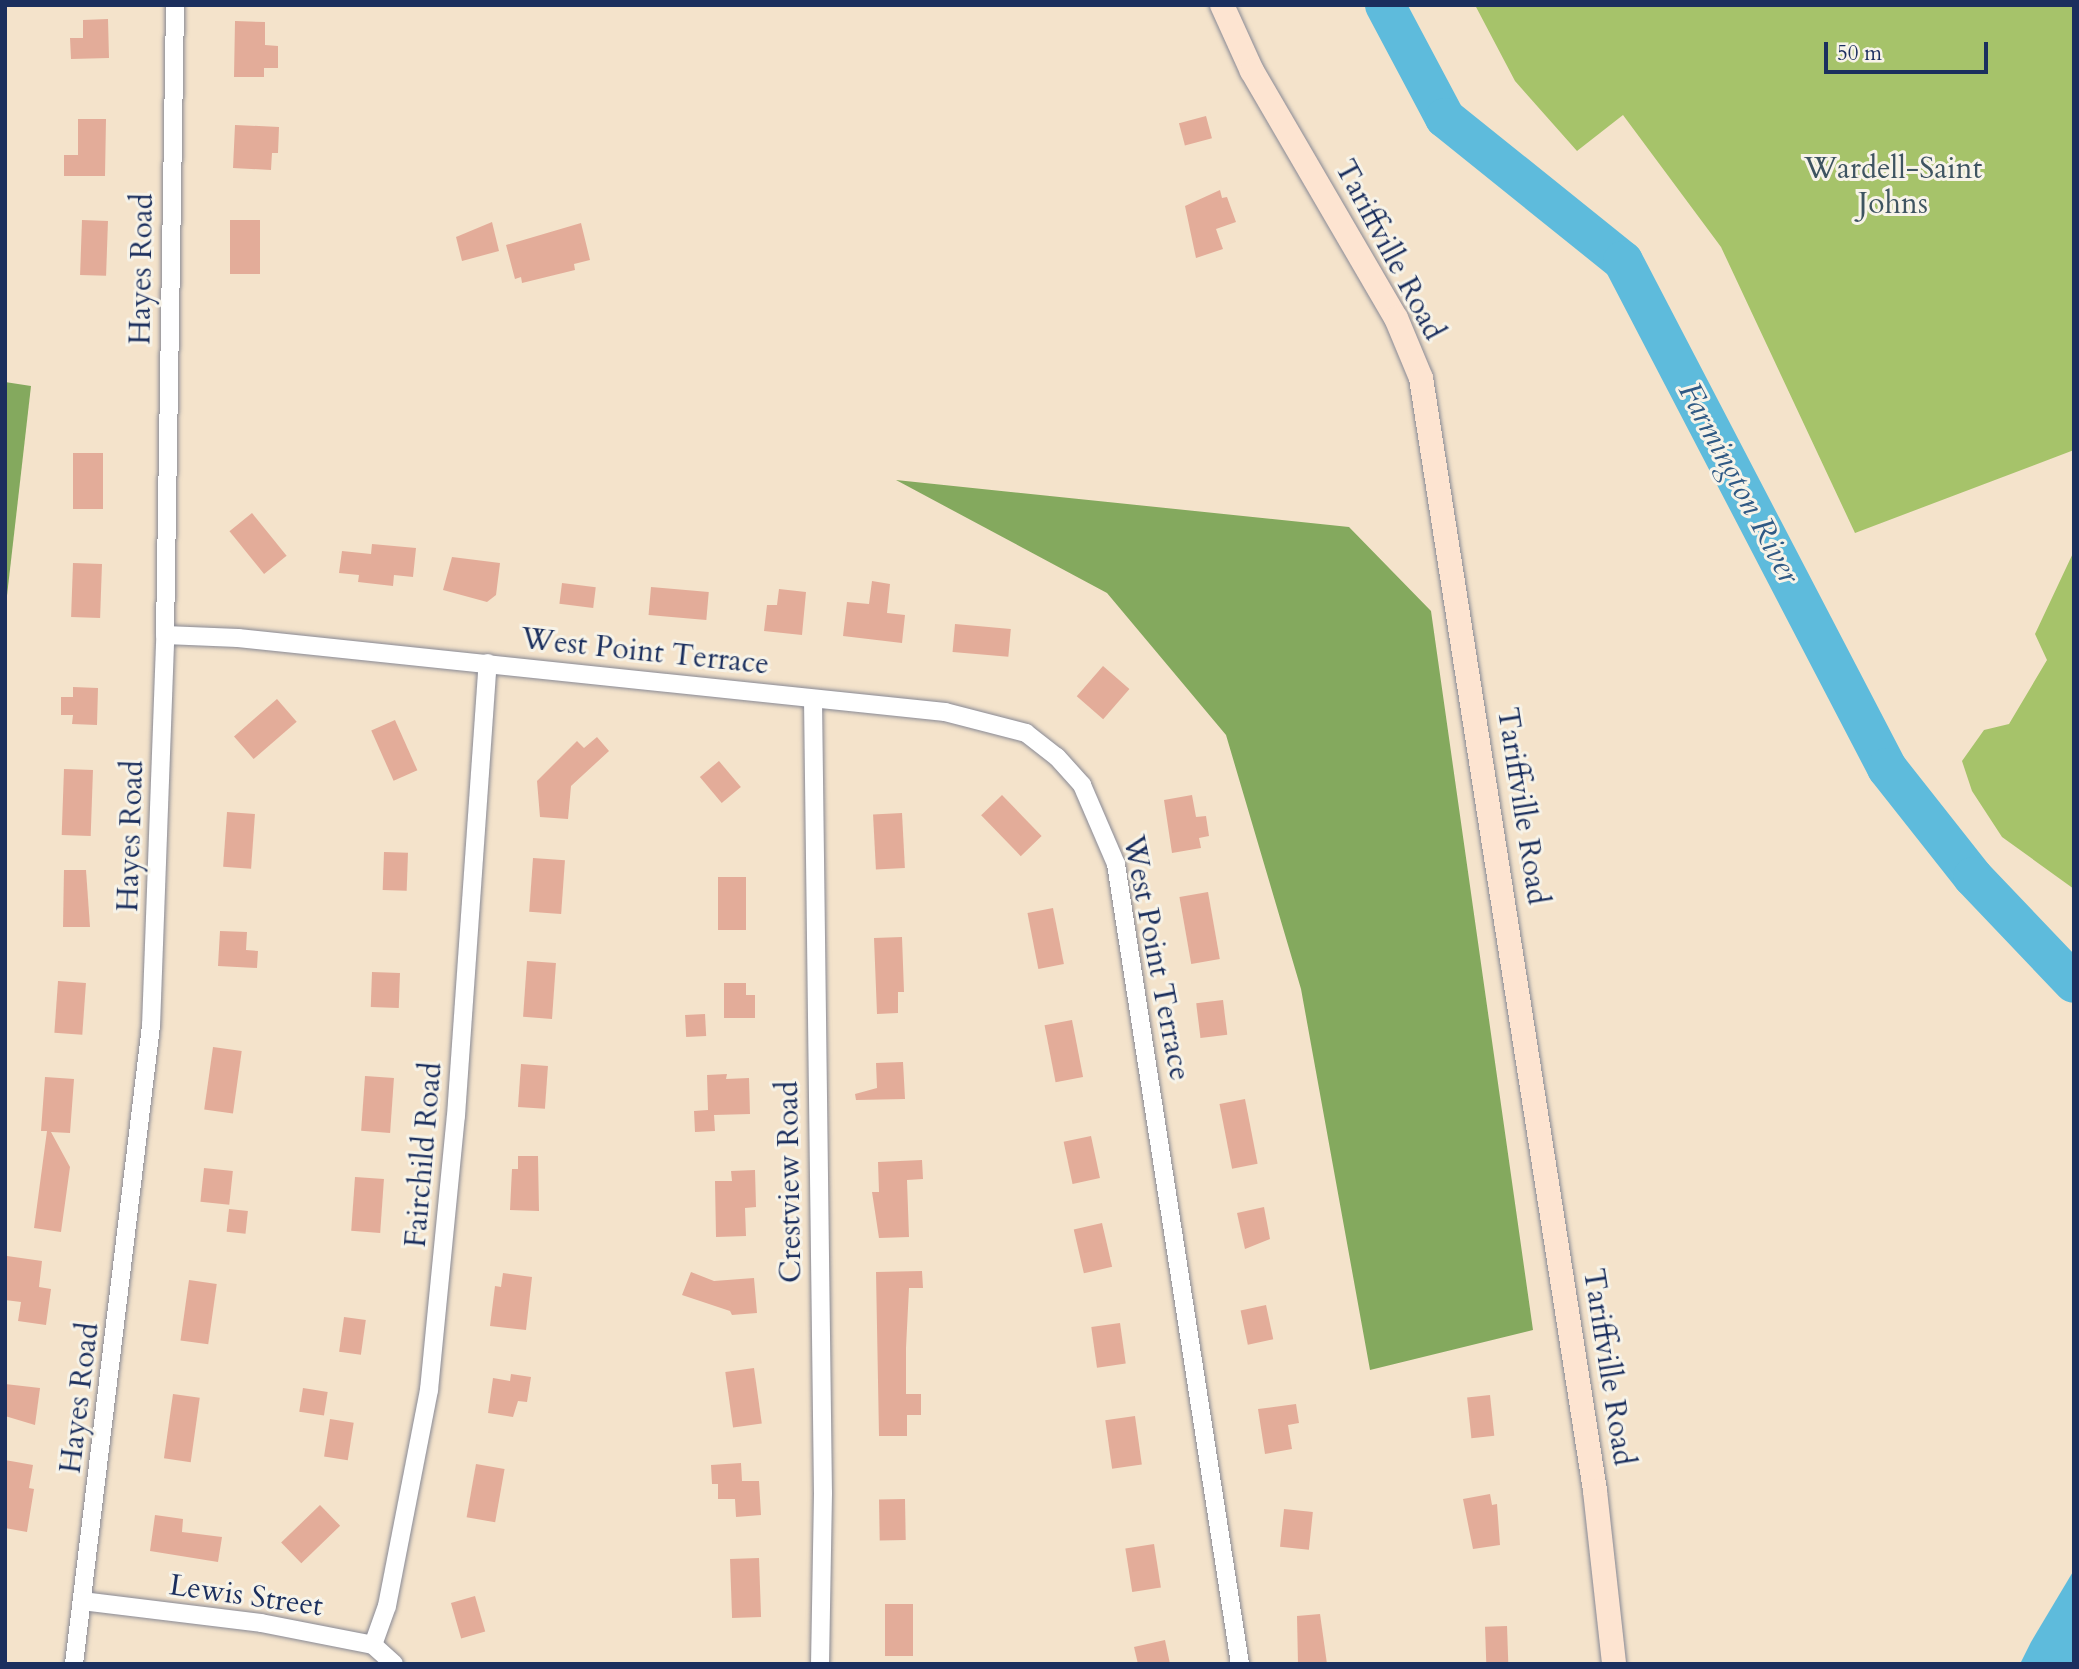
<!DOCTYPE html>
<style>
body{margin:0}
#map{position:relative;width:2079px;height:1669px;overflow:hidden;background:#f4e3cb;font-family:Cardo,serif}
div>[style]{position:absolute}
.green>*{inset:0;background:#a6c36a}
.forest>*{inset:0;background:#84a95e}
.water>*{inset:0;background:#5ebbdc}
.river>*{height:40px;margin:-20px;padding:0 20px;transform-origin:20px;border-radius:20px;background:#5ebbdc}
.building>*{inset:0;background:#e3ac99;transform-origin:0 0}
.roads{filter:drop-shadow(0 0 2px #888994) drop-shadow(0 0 2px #888994)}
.minor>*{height:18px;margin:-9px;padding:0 9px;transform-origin:9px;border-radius:9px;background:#fff}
.secondary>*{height:24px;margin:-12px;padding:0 12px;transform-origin:12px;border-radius:12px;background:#fde4d1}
span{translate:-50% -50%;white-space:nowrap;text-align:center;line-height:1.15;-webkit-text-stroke:6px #f7f3e8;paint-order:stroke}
.park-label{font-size:30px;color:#3e5461}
.street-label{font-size:30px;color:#1b2f5e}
.water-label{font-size:32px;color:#2f5984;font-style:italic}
.frame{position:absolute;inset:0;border:7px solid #1b2f5e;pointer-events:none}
.scale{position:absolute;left:1824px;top:42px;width:164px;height:32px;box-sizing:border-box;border:4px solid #1b2f5e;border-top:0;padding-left:9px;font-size:21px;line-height:24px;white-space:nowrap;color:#1b2f5e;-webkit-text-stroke:5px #f7f3e8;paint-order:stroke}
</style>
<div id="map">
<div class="green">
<div style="clip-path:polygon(1475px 5px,2074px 5px,2074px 450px,1855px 533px,1721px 247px,1623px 115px,1577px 151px,1515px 81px)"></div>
<div style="clip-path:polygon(2074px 551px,2074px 889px,2002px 837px,1972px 791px,1962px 761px,1984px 730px,2009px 724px,2047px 660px,2035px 634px)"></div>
</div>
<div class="forest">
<div style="clip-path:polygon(5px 382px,31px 386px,5px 613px)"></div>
<div style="clip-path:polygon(896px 480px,1349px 527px,1431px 611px,1533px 1330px,1370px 1370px,1301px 989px,1226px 735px,1107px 593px)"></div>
</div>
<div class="water">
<div style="clip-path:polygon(2074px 1570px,2074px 1664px,2020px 1664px,2031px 1642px)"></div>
</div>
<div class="river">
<div style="left:1385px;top:5px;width:128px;rotate:62deg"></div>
<div style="left:1445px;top:118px;width:228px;rotate:38.8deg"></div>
<div style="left:1623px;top:261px;width:572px;rotate:62.49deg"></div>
<div style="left:1887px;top:768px;width:139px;rotate:51.7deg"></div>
<div style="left:1973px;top:877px;width:146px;rotate:46.4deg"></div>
</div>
<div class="building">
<div style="clip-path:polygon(108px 19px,109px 58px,71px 59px,70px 38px,83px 38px,83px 20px)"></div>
<div style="clip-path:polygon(235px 21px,265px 22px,265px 45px,278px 46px,278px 68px,264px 68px,264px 77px,234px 77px)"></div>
<div style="left:1206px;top:116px;width:23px;height:28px;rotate:75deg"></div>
<div style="clip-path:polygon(78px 119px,106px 119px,105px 176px,64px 176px,64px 155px,78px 155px)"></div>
<div style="clip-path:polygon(235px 125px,279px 127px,278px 153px,272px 153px,271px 170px,233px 168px)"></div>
<div style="clip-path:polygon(1220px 190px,1222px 198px,1227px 197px,1236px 222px,1216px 229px,1223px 249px,1196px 258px,1185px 206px)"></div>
<div style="left:82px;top:220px;width:26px;height:55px;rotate:2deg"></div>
<div style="left:230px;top:220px;width:30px;height:54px"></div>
<div style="clip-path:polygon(492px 222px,499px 251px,462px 261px,456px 237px)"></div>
<div style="clip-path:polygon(581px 223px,590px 260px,574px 264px,575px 270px,522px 283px,521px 277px,515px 279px,506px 245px)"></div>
<div style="left:73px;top:453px;width:30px;height:56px"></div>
<div style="left:252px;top:513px;width:55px;height:29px;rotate:51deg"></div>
<div style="clip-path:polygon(372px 544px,416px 548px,413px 577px,394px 575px,393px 586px,358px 582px,359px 575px,339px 573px,342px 551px,371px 554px)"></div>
<div style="clip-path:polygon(452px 557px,500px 563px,496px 595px,487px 602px,443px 590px)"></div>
<div style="left:73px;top:563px;width:29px;height:54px;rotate:2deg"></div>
<div style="clip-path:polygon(872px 581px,890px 584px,887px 613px,905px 615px,902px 643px,843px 636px,847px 602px,869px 604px)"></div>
<div style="left:562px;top:583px;width:34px;height:21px;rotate:7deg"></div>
<div style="left:651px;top:587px;width:58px;height:28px;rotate:5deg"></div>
<div style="clip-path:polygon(779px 589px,806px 592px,802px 635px,764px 631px,767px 605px,777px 605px)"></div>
<div style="left:955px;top:624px;width:56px;height:28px;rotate:5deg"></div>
<div style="left:1103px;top:666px;width:35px;height:40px;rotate:41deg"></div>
<div style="clip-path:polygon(73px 687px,98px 688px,97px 725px,72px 724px,73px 715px,61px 715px,61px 697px,73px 697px)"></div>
<div style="left:277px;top:699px;width:30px;height:57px;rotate:49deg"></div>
<div style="left:395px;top:720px;width:55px;height:26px;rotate:66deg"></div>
<div style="clip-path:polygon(597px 737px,609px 751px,571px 786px,568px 819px,540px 817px,537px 781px,577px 741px,584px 748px)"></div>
<div style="left:719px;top:761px;width:34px;height:25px;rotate:50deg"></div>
<div style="left:64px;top:769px;width:29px;height:66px;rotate:2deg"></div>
<div style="left:1002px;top:795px;width:57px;height:29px;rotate:46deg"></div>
<div style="clip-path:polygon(1192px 795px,1196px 817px,1206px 816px,1209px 836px,1199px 838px,1201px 848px,1172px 853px,1164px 800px)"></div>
<div style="left:227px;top:812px;width:28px;height:55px;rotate:4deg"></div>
<div style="left:902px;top:813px;width:55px;height:29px;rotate:87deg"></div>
<div style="left:384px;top:852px;width:24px;height:38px;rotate:2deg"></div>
<div style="left:533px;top:858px;width:32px;height:54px;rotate:4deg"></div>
<div style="clip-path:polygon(64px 870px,86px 870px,90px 927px,63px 927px)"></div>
<div style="left:718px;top:877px;width:28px;height:53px"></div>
<div style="left:1208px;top:892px;width:68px;height:29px;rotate:80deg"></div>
<div style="left:1053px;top:908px;width:57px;height:26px;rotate:79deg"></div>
<div style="clip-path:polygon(220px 931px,247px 932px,246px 950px,258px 951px,257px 968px,218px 966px)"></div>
<div style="clip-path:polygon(902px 937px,904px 992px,898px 992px,898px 1013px,877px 1014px,874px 938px)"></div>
<div style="left:527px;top:961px;width:29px;height:56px;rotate:4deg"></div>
<div style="left:372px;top:972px;width:28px;height:35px;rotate:2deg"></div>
<div style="left:58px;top:981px;width:28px;height:52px;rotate:4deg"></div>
<div style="clip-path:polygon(724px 983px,746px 983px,746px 995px,755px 995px,755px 1018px,724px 1018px)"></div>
<div style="left:1223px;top:1000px;width:35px;height:27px;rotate:83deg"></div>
<div style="left:705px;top:1014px;width:22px;height:20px;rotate:87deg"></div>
<div style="left:1072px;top:1020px;width:58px;height:28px;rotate:79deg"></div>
<div style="left:213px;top:1047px;width:29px;height:63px;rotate:8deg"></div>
<div style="clip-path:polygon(903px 1062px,905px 1099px,856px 1100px,855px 1094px,877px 1088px,876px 1063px)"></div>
<div style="left:521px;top:1064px;width:27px;height:43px;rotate:4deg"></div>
<div style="clip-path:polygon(727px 1074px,726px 1079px,749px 1078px,750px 1114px,714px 1115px,715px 1131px,695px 1132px,694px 1111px,708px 1110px,707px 1075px)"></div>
<div style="left:365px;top:1076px;width:29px;height:55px;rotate:4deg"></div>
<div style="clip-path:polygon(45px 1077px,74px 1079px,70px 1133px,51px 1132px,70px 1167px,61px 1232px,34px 1228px,47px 1131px,41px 1131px)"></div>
<div style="left:1245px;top:1099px;width:66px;height:26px;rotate:79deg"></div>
<div style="left:1091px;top:1136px;width:43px;height:28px;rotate:78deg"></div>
<div style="clip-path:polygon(518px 1156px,538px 1156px,539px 1211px,510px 1210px,512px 1169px,518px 1169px)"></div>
<div style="clip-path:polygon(922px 1160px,923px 1179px,907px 1180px,909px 1237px,879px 1238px,872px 1192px,879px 1192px,878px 1162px)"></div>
<div style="left:204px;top:1168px;width:29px;height:34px;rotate:6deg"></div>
<div style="clip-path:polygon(755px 1170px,756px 1207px,745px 1208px,746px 1236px,716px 1237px,715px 1181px,732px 1181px,731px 1171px)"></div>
<div style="left:355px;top:1177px;width:29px;height:54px;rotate:4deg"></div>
<div style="clip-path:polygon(1264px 1207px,1270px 1239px,1245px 1249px,1237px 1213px)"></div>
<div style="left:229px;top:1209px;width:19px;height:23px;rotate:6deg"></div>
<div style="left:1102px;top:1223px;width:45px;height:29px;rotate:77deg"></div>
<div style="clip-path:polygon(7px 1256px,42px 1261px,39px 1287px,51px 1289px,46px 1325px,18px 1321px,21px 1302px,5px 1300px)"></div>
<div style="clip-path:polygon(922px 1271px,923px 1288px,909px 1288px,906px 1348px,906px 1394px,921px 1394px,921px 1415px,907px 1415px,907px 1436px,879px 1436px,876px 1272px)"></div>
<div style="clip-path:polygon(691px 1272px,714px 1281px,754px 1278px,757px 1313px,732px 1315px,730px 1311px,682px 1295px)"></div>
<div style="clip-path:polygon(503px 1273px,532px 1277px,526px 1330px,490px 1326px,495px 1286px,501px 1287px)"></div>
<div style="left:189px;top:1280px;width:28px;height:61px;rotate:8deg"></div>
<div style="left:1266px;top:1305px;width:35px;height:26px;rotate:78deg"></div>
<div style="left:344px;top:1317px;width:22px;height:35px;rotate:8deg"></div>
<div style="left:1120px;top:1323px;width:41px;height:29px;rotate:82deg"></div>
<div style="left:754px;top:1368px;width:56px;height:29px;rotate:82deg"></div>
<div style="clip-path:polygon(511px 1374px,531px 1377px,527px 1402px,518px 1401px,513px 1417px,488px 1413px,493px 1378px,510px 1381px)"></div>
<div style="clip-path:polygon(5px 1384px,40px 1388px,35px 1425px,5px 1416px)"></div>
<div style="left:303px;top:1388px;width:25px;height:24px;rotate:9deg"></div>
<div style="left:173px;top:1394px;width:27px;height:65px;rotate:8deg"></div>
<div style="left:1490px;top:1395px;width:41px;height:23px;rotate:84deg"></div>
<div style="clip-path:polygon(1296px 1404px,1299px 1423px,1288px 1425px,1292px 1449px,1265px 1454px,1258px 1409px)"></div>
<div style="left:1135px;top:1416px;width:49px;height:30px;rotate:82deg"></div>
<div style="left:330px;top:1419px;width:24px;height:38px;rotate:9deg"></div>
<div style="clip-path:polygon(5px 1460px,33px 1465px,29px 1488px,34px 1489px,27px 1532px,5px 1528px)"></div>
<div style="clip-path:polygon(741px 1463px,742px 1481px,759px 1481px,761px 1515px,736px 1517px,735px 1499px,718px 1499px,718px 1484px,712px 1484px,711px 1465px)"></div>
<div style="left:476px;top:1464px;width:29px;height:54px;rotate:10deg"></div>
<div style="clip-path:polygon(1490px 1494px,1492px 1505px,1497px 1504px,1500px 1545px,1473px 1549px,1463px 1499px)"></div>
<div style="left:905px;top:1499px;width:41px;height:26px;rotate:89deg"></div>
<div style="left:320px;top:1505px;width:29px;height:54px;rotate:46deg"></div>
<div style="left:1284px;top:1509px;width:29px;height:38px;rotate:6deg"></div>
<div style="clip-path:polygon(155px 1515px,183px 1519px,182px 1532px,222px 1537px,218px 1562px,150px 1551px)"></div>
<div style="left:1154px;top:1544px;width:44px;height:29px;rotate:81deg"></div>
<div style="left:759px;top:1558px;width:59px;height:29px;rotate:88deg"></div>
<div style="left:475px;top:1596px;width:37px;height:25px;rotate:74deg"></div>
<div style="left:885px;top:1604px;width:28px;height:52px"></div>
<div style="clip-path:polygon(1320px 1614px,1327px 1664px,1298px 1664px,1297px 1616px)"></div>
<div style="left:1507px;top:1626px;width:38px;height:22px;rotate:88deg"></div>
<div style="clip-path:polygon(1165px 1640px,1170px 1664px,1138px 1664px,1134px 1647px)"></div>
</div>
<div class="roads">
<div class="minor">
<div style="left:165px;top:635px;width:73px;rotate:2.4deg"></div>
<div style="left:238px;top:638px;width:711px;rotate:5.98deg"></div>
<div style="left:945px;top:712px;width:84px;rotate:14.5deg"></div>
<div style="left:1026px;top:733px;width:39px;rotate:38deg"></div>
<div style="left:1057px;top:757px;width:38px;rotate:48deg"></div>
<div style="left:1082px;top:785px;width:86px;rotate:66.7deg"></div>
<div style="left:1116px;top:864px;width:810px;rotate:81.19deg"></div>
<div style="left:813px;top:699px;width:794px;rotate:89.28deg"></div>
<div style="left:823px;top:1493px;width:171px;rotate:91deg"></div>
<div style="left:82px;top:1601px;width:180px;rotate:7deg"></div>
<div style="left:261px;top:1623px;width:114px;rotate:11.1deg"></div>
<div style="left:373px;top:1645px;width:28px;rotate:42deg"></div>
<div style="left:373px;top:1645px;width:41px;rotate:-70.3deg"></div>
<div style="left:387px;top:1606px;width:220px;rotate:-79deg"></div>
<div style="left:429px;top:1390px;width:275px;rotate:-84.4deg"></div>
<div style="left:456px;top:1116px;width:454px;rotate:-86deg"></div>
<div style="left:74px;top:1664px;width:643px;rotate:-83.12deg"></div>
<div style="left:151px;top:1026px;width:391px;rotate:-87.9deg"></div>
<div style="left:165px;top:635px;width:630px;rotate:-89.09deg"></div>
</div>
<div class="secondary">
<div style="left:1222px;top:5px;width:72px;rotate:65.6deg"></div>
<div style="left:1252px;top:71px;width:286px;rotate:59.8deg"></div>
<div style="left:1396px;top:318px;width:65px;rotate:67.4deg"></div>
<div style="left:1421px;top:378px;width:1127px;rotate:81.11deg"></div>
<div style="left:1595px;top:1491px;width:174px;rotate:83.7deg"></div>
</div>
</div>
<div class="park-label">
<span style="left:1893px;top:186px">Wardell-Saint<br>Johns</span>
</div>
<div class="street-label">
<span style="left:1389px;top:250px;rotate:62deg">Tariffville Road</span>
<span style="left:142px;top:269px;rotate:-89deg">Hayes Road</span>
<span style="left:645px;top:652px;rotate:6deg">West Point Terrace</span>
<span style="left:1522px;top:806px;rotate:81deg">Tariffville Road</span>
<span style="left:131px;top:836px;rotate:-88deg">Hayes Road</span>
<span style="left:1156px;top:958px;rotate:79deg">West Point Terrace</span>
<span style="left:424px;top:1155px;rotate:-85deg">Fairchild Road</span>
<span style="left:790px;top:1182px;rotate:-91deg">Crestview Road</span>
<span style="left:1608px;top:1367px;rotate:81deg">Tariffville Road</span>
<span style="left:80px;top:1398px;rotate:-83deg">Hayes Road</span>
<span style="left:246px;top:1596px;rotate:8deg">Lewis Street</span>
</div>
<div class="water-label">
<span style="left:1739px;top:483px;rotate:62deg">Farmington River</span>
</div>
<div class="frame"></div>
<div class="scale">50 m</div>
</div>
